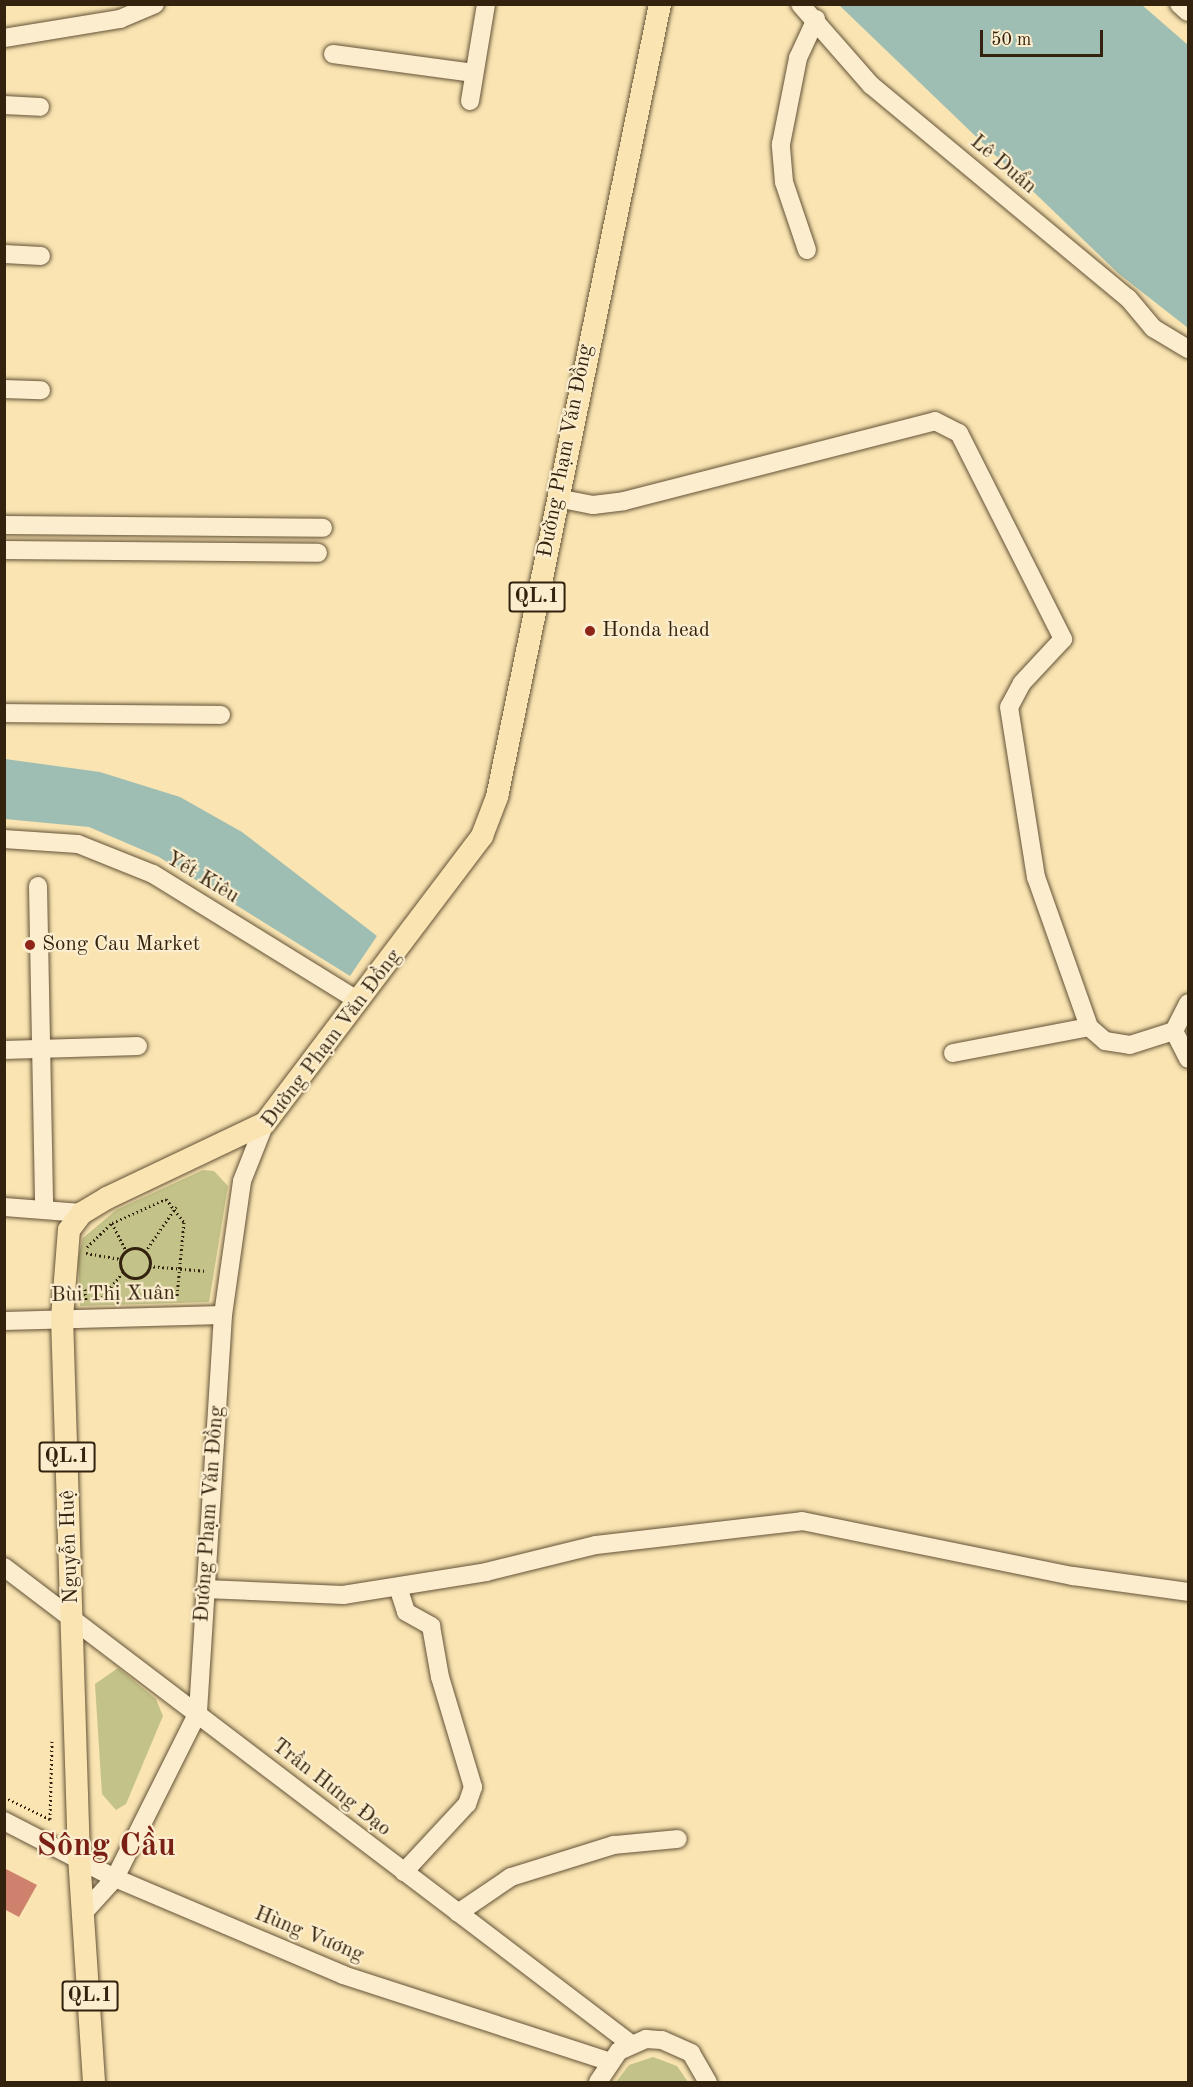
<!DOCTYPE html>
<meta charset="utf-8">
<style>
body{margin:0}
#map{position:relative;width:1193px;height:2087px;overflow:hidden;background:#f9e4b2;font-family:"Old Standard TT",serif}
div>[style]{position:absolute}
.green>*{inset:0;background:#c3c288}
.water>*{inset:0;background:#9fbeb3}
.building>*{inset:0;background:#ce816c}
.path>*{height:3px;margin-top:-1.5px;transform-origin:0;background:repeating-linear-gradient(90deg,#33220e 0 1.5px,transparent 0 4.5px)}
.path>.ring{margin:-1.5px;padding:0;box-sizing:content-box;background:none;border:3px solid #33220e;border-radius:50%}
.roads{filter:drop-shadow(0 0 2px #645237) drop-shadow(0 0 2px #645237)}
.minor>*{height:18px;margin:-9px;padding:0 9px;transform-origin:9px;border-radius:9px;background:#fbedcd}
.major>*{height:22px;margin:-11px;padding:0 11px;transform-origin:11px;border-radius:11px;background:#f9e4b2}
.dots>*{width:16px;height:16px;translate:-50% -50%;box-sizing:border-box;border:3px solid #fbedcd;border-radius:50%}
span{translate:-50% -50%;white-space:nowrap;text-align:center;line-height:1.15;-webkit-text-stroke:4.5px #fbedcd;paint-order:stroke}
.shield-label span{padding:2px 4px;background:#fbedcd;border:2px solid;border-radius:4px;-webkit-text-stroke-width:0}
.shield-label{font-size:20px;color:#33220e;font-weight:700}
.street-label{font-size:21px;color:#33220e}
.poi-label{font-size:21px;color:#33220e}
.left{translate:0 -50%;text-align:left}
.town-label{font-size:33px;color:#7a1f14;font-weight:700}
.frame{position:absolute;inset:0;border:6px solid #33220e;pointer-events:none}
.scale{position:absolute;left:980px;top:30px;width:123px;height:27px;box-sizing:border-box;border:3px solid #33220e;border-top:0;padding-left:8px;font-size:18px;line-height:21px;white-space:nowrap;color:#33220e;-webkit-text-stroke:4px #fbedcd;paint-order:stroke}
</style>
<div id="map">
<div class="green">
<div style="clip-path:polygon(203px 1170px,214px 1171px,228px 1186px,209px 1302px,80px 1306px,78px 1259px,83px 1238px,116px 1210px)"></div>
<div style="clip-path:polygon(118px 1668px,156px 1699px,163px 1716px,126px 1804px,116px 1810px,102px 1794px,95px 1684px)"></div>
<div style="clip-path:polygon(653px 2057px,677px 2066px,688px 2082px,616px 2082px,629px 2065px)"></div>
</div>
<div class="water">
<div style="clip-path:polygon(839px 5px,1142px 5px,1188px 45px,1188px 328px,1119px 274px)"></div>
<div style="clip-path:polygon(5px 759px,100px 772px,180px 797px,242px 832px,377px 936px,350px 976px,159px 857px,89px 827px,5px 819px)"></div>
</div>
<div class="building">
<div style="clip-path:polygon(4px 1868px,37px 1885px,19px 1917px,4px 1909px)"></div>
</div>
<div class="path">
<div style="left:112px;top:1223px;width:31px;rotate:63deg"></div>
<div style="left:87px;top:1247px;width:35px;rotate:-44deg"></div>
<div style="left:112px;top:1223px;width:59px;rotate:-24deg"></div>
<div style="left:166px;top:1199px;width:29px;rotate:52deg"></div>
<div style="left:184px;top:1222px;width:74px;rotate:95.4deg"></div>
<div class="ring" style="left:120px;top:1248px;width:27px;height:27px"></div>
<div style="left:145px;top:1252px;width:55px;rotate:-55.4deg"></div>
<div style="left:86px;top:1253px;width:35px;rotate:10deg"></div>
<div style="left:149px;top:1266px;width:58px;rotate:4.9deg"></div>
<div style="left:135px;top:1278px;width:22px;rotate:87deg"></div>
<div style="left:85px;top:1289px;width:11px;rotate:85deg"></div>
<div style="left:99px;top:1301px;width:38px;rotate:-50deg"></div>
<div style="left:4px;top:1797px;width:51px;rotate:25.6deg"></div>
<div style="left:50px;top:1819px;width:78px;rotate:-88.5deg"></div>
</div>
<div class="roads">
<div class="minor">
<div style="left:800px;top:4px;width:108px;rotate:48.8deg"></div>
<div style="left:871px;top:85px;width:334px;rotate:39.7deg"></div>
<div style="left:1128px;top:298px;width:39px;rotate:50deg"></div>
<div style="left:1153px;top:328px;width:41px;rotate:31deg"></div>
<div style="left:1179px;top:4px;width:12px;rotate:42deg"></div>
<div style="left:4px;top:38px;width:118px;rotate:-9.3deg"></div>
<div style="left:120px;top:19px;width:38px;rotate:-23deg"></div>
<div style="left:333px;top:54px;width:142px;rotate:7.7deg"></div>
<div style="left:470px;top:101px;width:98px;rotate:-80.6deg"></div>
<div style="left:4px;top:105px;width:36px;rotate:3deg"></div>
<div style="left:807px;top:250px;width:72px;rotate:-108.7deg"></div>
<div style="left:784px;top:182px;width:38px;rotate:-95deg"></div>
<div style="left:781px;top:144px;width:88px;rotate:-78.8deg"></div>
<div style="left:798px;top:58px;width:43px;rotate:-65.2deg"></div>
<div style="left:4px;top:254px;width:37px;rotate:3deg"></div>
<div style="left:4px;top:389px;width:37px;rotate:2deg"></div>
<div style="left:557px;top:498px;width:37px;rotate:11deg"></div>
<div style="left:593px;top:505px;width:31px;rotate:-7deg"></div>
<div style="left:624px;top:501px;width:321px;rotate:-14.4deg"></div>
<div style="left:935px;top:421px;width:27px;rotate:27deg"></div>
<div style="left:959px;top:433px;width:231px;rotate:63.2deg"></div>
<div style="left:1063px;top:639px;width:60px;rotate:133deg"></div>
<div style="left:1022px;top:683px;width:27px;rotate:118deg"></div>
<div style="left:1009px;top:707px;width:172px;rotate:81deg"></div>
<div style="left:1036px;top:877px;width:159px;rotate:70.5deg"></div>
<div style="left:1089px;top:1027px;width:21px;rotate:41deg"></div>
<div style="left:1105px;top:1041px;width:25px;rotate:9deg"></div>
<div style="left:1130px;top:1045px;width:46px;rotate:-17.7deg"></div>
<div style="left:1174px;top:1031px;width:31px;rotate:63deg"></div>
<div style="left:4px;top:525px;width:319px;rotate:0.5deg"></div>
<div style="left:4px;top:550px;width:314px;rotate:0.5deg"></div>
<div style="left:4px;top:713px;width:217px;rotate:0.5deg"></div>
<div style="left:4px;top:839px;width:74px;rotate:3.9deg"></div>
<div style="left:78px;top:844px;width:81px;rotate:21.8deg"></div>
<div style="left:153px;top:874px;width:242px;rotate:31.7deg"></div>
<div style="left:38px;top:886px;width:322px;rotate:88.9deg"></div>
<div style="left:1174px;top:1031px;width:31px;rotate:-63deg"></div>
<div style="left:4px;top:1050px;width:134px;rotate:-1.7deg"></div>
<div style="left:953px;top:1053px;width:138px;rotate:-10.8deg"></div>
<div style="left:4px;top:1207px;width:78px;rotate:4.4deg"></div>
<div style="left:4px;top:1321px;width:219px;rotate:-1.6deg"></div>
<div style="left:4px;top:1567px;width:788px;rotate:37.26deg"></div>
<div style="left:398px;top:1587px;width:26px;rotate:72deg"></div>
<div style="left:406px;top:1612px;width:29px;rotate:29deg"></div>
<div style="left:431px;top:1626px;width:52px;rotate:80deg"></div>
<div style="left:440px;top:1677px;width:115px;rotate:73.3deg"></div>
<div style="left:473px;top:1787px;width:18px;rotate:109deg"></div>
<div style="left:467px;top:1804px;width:93px;rotate:132.8deg"></div>
<div style="left:205px;top:1589px;width:138px;rotate:2.5deg"></div>
<div style="left:343px;top:1595px;width:145px;rotate:-9.1deg"></div>
<div style="left:486px;top:1572px;width:113px;rotate:-13.8deg"></div>
<div style="left:596px;top:1545px;width:207px;rotate:-6.6deg"></div>
<div style="left:802px;top:1521px;width:277px;rotate:11.5deg"></div>
<div style="left:1073px;top:1576px;width:116px;rotate:7.9deg"></div>
<div style="left:4px;top:1821px;width:125px;rotate:27.2deg"></div>
<div style="left:115px;top:1878px;width:248px;rotate:23deg"></div>
<div style="left:343px;top:1975px;width:279px;rotate:18deg"></div>
<div style="left:86px;top:1910px;width:43px;rotate:-47.8deg"></div>
<div style="left:115px;top:1878px;width:186px;rotate:-63.4deg"></div>
<div style="left:198px;top:1712px;width:398px;rotate:-86.4deg"></div>
<div style="left:223px;top:1315px;width:135px;rotate:-81.9deg"></div>
<div style="left:242px;top:1181px;width:62px;rotate:-68.4deg"></div>
<div style="left:458px;top:1913px;width:64px;rotate:-34.2deg"></div>
<div style="left:511px;top:1877px;width:108px;rotate:-17.3deg"></div>
<div style="left:614px;top:1845px;width:64px;rotate:-5.4deg"></div>
<div style="left:598px;top:2082px;width:37px;rotate:-56deg"></div>
<div style="left:619px;top:2051px;width:30px;rotate:-24deg"></div>
<div style="left:646px;top:2039px;width:16px;rotate:4deg"></div>
<div style="left:662px;top:2040px;width:32px;rotate:24deg"></div>
<div style="left:691px;top:2053px;width:34px;rotate:60deg"></div>
</div>
<div class="major">
<div style="left:94px;top:2082px;width:225px;rotate:-93.8deg"></div>
<div style="left:79px;top:1858px;width:540px;rotate:-91.8deg"></div>
<div style="left:62px;top:1318px;width:88px;rotate:-85.5deg"></div>
<div style="left:69px;top:1230px;width:21px;rotate:-53deg"></div>
<div style="left:82px;top:1213px;width:29px;rotate:-31deg"></div>
<div style="left:107px;top:1198px;width:175px;rotate:-25.4deg"></div>
<div style="left:265px;top:1123px;width:360px;rotate:-52.9deg"></div>
<div style="left:482px;top:836px;width:42px;rotate:-69deg"></div>
<div style="left:497px;top:797px;width:810px;rotate:-78.38deg"></div>
</div>
</div>
<div class="dots">
<div style="left:590px;top:631px;background:#8f2418"></div>
<div style="left:30px;top:945px;background:#8f2418"></div>
</div>
<div class="shield-label">
<span style="left:537px;top:597px">QL.1</span>
<span style="left:67px;top:1457px">QL.1</span>
<span style="left:90px;top:1996px">QL.1</span>
</div>
<div class="street-label">
<span style="left:1003px;top:165px;rotate:40deg">Lê Duẩn</span>
<span style="left:566px;top:451px;rotate:-79deg">Đường Phạm Văn Đồng</span>
<span style="left:202px;top:878px;rotate:31deg">Yết Kiêu</span>
<span style="left:332px;top:1039px;rotate:-53deg">Đường Phạm Văn Đồng</span>
<span style="left:113px;top:1295px;rotate:-1deg">Bùi Thị Xuân</span>
<span style="left:210px;top:1514px;rotate:-86deg">Đường Phạm Văn Đồng</span>
<span style="left:70px;top:1547px;rotate:-92deg">Nguyễn Huệ</span>
<span style="left:331px;top:1788px;rotate:38deg">Trần Hưng Đạo</span>
<span style="left:309px;top:1935px;rotate:22deg">Hùng Vương</span>
</div>
<div class="poi-label">
<span class="left" style="left:602px;top:631px">Honda head</span>
<span class="left" style="left:42px;top:945px">Song Cau Market</span>
</div>
<div class="town-label">
<span style="left:106px;top:1847px">Sông Cầu</span>
</div>
<div class="frame"></div>
<div class="scale">50 m</div>
</div>
